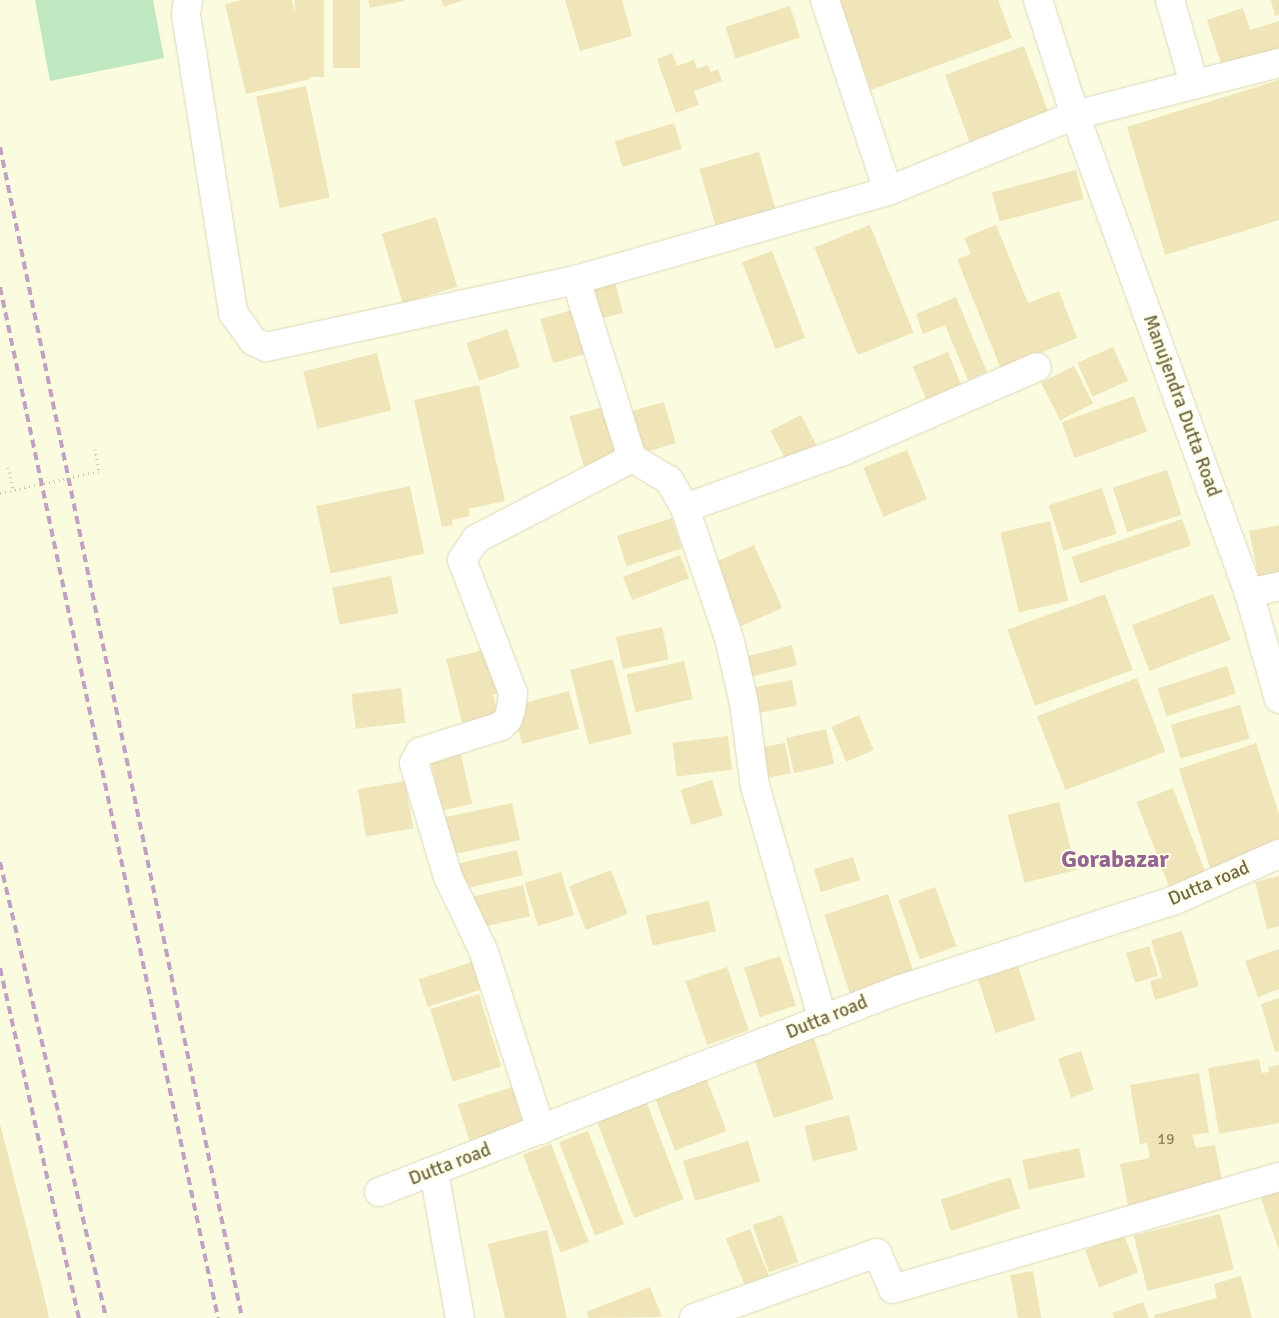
<!DOCTYPE html>
<style>
body{margin:0}
#map{position:relative;width:1279px;height:1318px;overflow:hidden;background:#fbfbe0;font-family:Signika,sans-serif}
div>[style]{position:absolute}
.green>*{inset:0;background:#c0e8c0}
.building>*{inset:0;background:#f0e4b9;transform-origin:0 0}
.path>*{height:3px;margin-top:-1.5px;transform-origin:0;background:repeating-linear-gradient(90deg,#d4c89c 0 1px,transparent 0 5px)}
.roads{filter:drop-shadow(0 0 1px #dcd8ba) drop-shadow(0 0 1px #dcd8ba)}
.minor>*{height:28px;margin:-14px;padding:0 14px;transform-origin:14px;border-radius:14px;background:#fff}
.rail>*{height:4px;margin-top:-2px;transform-origin:0;background:repeating-linear-gradient(90deg,#c1a0c3 0 8px,transparent 0 13px)}
.path-bridge>*{height:3px;margin-top:-1.5px;transform-origin:0;background:repeating-linear-gradient(90deg,#d4c89c 0 1px,transparent 0 5px)}
span{translate:-50% -50%;white-space:nowrap;text-align:center;line-height:1.15;-webkit-text-stroke:4px #ffffe6;paint-order:stroke}
.number-label{font-size:16px;color:#918664}
.number-label span{-webkit-text-stroke-width:0}
.street-label{font-size:19px;color:#716748}
.district-label{font-size:24px;color:#946492;font-weight:700}
</style>
<div id="map">
<div class="green">
<div style="clip-path:polygon(35px 0,153px 0,164px 58px,50px 81px)"></div>
</div>
<div class="building">
<div style="clip-path:polygon(242px 0,292px 0,310px 79px,246px 94px,225px 4px)"></div>
<div style="left:295px;top:0;width:29px;height:77px"></div>
<div style="left:333px;top:0;width:27px;height:68px"></div>
<div style="clip-path:polygon(368px 0,404px 0,404px 1px,370px 8px)"></div>
<div style="clip-path:polygon(441px 0,463px 0,444px 7px)"></div>
<div style="clip-path:polygon(565px 0,622px 0,632px 36px,580px 51px)"></div>
<div style="clip-path:polygon(838px 0,998px 0,1012px 38px,871px 90px)"></div>
<div style="clip-path:polygon(1271px 0,1279px 0,1279px 15px,1275px 16px)"></div>
<div style="left:790px;top:6px;width:33px;height:68px;rotate:72deg"></div>
<div style="clip-path:polygon(1243px 8px,1250px 30px,1279px 21px,1279px 49px,1222px 67px,1207px 20px)"></div>
<div style="left:1024px;top:46px;width:74px;height:84px;rotate:70deg"></div>
<div style="clip-path:polygon(672px 53px,677px 66px,694px 60px,697px 69px,708px 65px,711px 72px,718px 69px,722px 81px,694px 91px,699px 105px,676px 113px,657px 59px)"></div>
<div style="clip-path:polygon(1279px 80px,1279px 220px,1165px 255px,1127px 127px)"></div>
<div style="left:306px;top:86px;width:114px;height:51px;rotate:78deg"></div>
<div style="left:674px;top:123px;width:27px;height:62px;rotate:73deg"></div>
<div style="left:759px;top:152px;width:66px;height:62px;rotate:74deg"></div>
<div style="left:1076px;top:170px;width:30px;height:87px;rotate:75deg"></div>
<div style="left:436px;top:217px;width:73px;height:57px;rotate:73deg"></div>
<div style="left:870px;top:225px;width:116px;height:60px;rotate:68deg"></div>
<div style="clip-path:polygon(996px 225px,1028px 303px,1059px 291px,1077px 338px,1001px 369px,957px 259px,971px 254px,964px 238px)"></div>
<div style="left:772px;top:251px;width:93px;height:32px;rotate:69deg"></div>
<div style="left:615px;top:281px;width:33px;height:29px;rotate:76deg"></div>
<div style="clip-path:polygon(956px 297px,987px 372px,968px 380px,945px 325px,923px 334px,916px 314px)"></div>
<div style="left:572px;top:310px;width:46px;height:33px;rotate:74deg"></div>
<div style="left:507px;top:329px;width:40px;height:43px;rotate:71deg"></div>
<div style="left:1113px;top:347px;width:37px;height:39px;rotate:66deg"></div>
<div style="left:948px;top:352px;width:38px;height:38px;rotate:68deg"></div>
<div style="left:377px;top:353px;width:59px;height:76px;rotate:76deg"></div>
<div style="left:1074px;top:366px;width:42px;height:37px;rotate:63deg"></div>
<div style="clip-path:polygon(479px 385px,505px 501px,468px 509px,470px 516px,452px 520px,453px 525px,442px 527px,414px 400px)"></div>
<div style="left:1134px;top:396px;width:38px;height:77px;rotate:70deg"></div>
<div style="left:664px;top:402px;width:43px;height:33px;rotate:74deg"></div>
<div style="left:610px;top:405px;width:54px;height:42px;rotate:74deg"></div>
<div style="left:801px;top:415px;width:45px;height:34px;rotate:63deg"></div>
<div style="left:907px;top:450px;width:53px;height:47px;rotate:68deg"></div>
<div style="left:1167px;top:470px;width:47px;height:57px;rotate:72deg"></div>
<div style="left:410px;top:486px;width:69px;height:96px;rotate:78deg"></div>
<div style="left:1102px;top:488px;width:48px;height:56px;rotate:72deg"></div>
<div style="left:672px;top:518px;width:32px;height:58px;rotate:72deg"></div>
<div style="left:1182px;top:519px;width:28px;height:117px;rotate:71deg"></div>
<div style="left:1050px;top:521px;width:82px;height:51px;rotate:77deg"></div>
<div style="clip-path:polygon(1279px 525px,1279px 580px,1260px 584px,1249px 531px)"></div>
<div style="left:754px;top:545px;width:69px;height:45px;rotate:66deg"></div>
<div style="left:680px;top:555px;width:25px;height:61px;rotate:69deg"></div>
<div style="left:391px;top:576px;width:38px;height:60px;rotate:79deg"></div>
<div style="left:1105px;top:594px;width:81px;height:104px;rotate:70deg"></div>
<div style="left:1213px;top:594px;width:49px;height:87px;rotate:69deg"></div>
<div style="left:662px;top:627px;width:33px;height:47px;rotate:78deg"></div>
<div style="left:792px;top:645px;width:21px;height:54px;rotate:76deg"></div>
<div style="clip-path:polygon(484px 650px,491px 676px,496px 675px,500px 693px,493px 695px,498px 714px,462px 723px,446px 659px)"></div>
<div style="left:613px;top:659px;width:77px;height:44px;rotate:76deg"></div>
<div style="left:684px;top:661px;width:39px;height:59px;rotate:77deg"></div>
<div style="left:1227px;top:666px;width:29px;height:73px;rotate:72deg"></div>
<div style="left:1137px;top:678px;width:79px;height:107px;rotate:69deg"></div>
<div style="left:792px;top:680px;width:26px;height:47px;rotate:79deg"></div>
<div style="left:401px;top:688px;width:35px;height:50px;rotate:83deg"></div>
<div style="left:569px;top:691px;width:39px;height:59px;rotate:75deg"></div>
<div style="left:1240px;top:705px;width:35px;height:72px;rotate:74deg"></div>
<div style="left:859px;top:715px;width:38px;height:30px;rotate:67deg"></div>
<div style="left:826px;top:729px;width:36px;height:41px;rotate:77deg"></div>
<div style="left:728px;top:736px;width:34px;height:56px;rotate:83deg"></div>
<div style="left:785px;top:743px;width:31px;height:31px;rotate:79deg"></div>
<div style="clip-path:polygon(1256px 743px,1279px 814px,1279px 846px,1210px 868px,1179px 769px)"></div>
<div style="left:460px;top:751px;width:54px;height:31px;rotate:77deg"></div>
<div style="left:712px;top:780px;width:37px;height:33px;rotate:73deg"></div>
<div style="left:405px;top:781px;width:48px;height:48px;rotate:80deg"></div>
<div style="left:1173px;top:788px;width:90px;height:39px;rotate:69deg"></div>
<div style="left:1059px;top:802px;width:70px;height:53px;rotate:76deg"></div>
<div style="left:512px;top:803px;width:38px;height:69px;rotate:78deg"></div>
<div style="left:517px;top:850px;width:26px;height:61px;rotate:77deg"></div>
<div style="left:853px;top:857px;width:24px;height:41px;rotate:73deg"></div>
<div style="left:611px;top:870px;width:47px;height:45px;rotate:69deg"></div>
<div style="left:561px;top:872px;width:45px;height:38px;rotate:73deg"></div>
<div style="clip-path:polygon(1279px 876px,1279px 926px,1267px 929px,1255px 882px)"></div>
<div style="left:523px;top:885px;width:32px;height:55px;rotate:77deg"></div>
<div style="left:935px;top:887px;width:63px;height:39px;rotate:70deg"></div>
<div style="left:888px;top:894px;width:85px;height:67px;rotate:72deg"></div>
<div style="left:709px;top:901px;width:31px;height:65px;rotate:77deg"></div>
<div style="clip-path:polygon(1182px 931px,1199px 986px,1155px 1000px,1150px 981px,1162px 977px,1151px 940px)"></div>
<div style="left:1149px;top:946px;width:31px;height:24px;rotate:73deg"></div>
<div style="clip-path:polygon(1279px 949px,1279px 989px,1258px 997px,1245px 961px)"></div>
<div style="left:780px;top:956px;width:52px;height:38px;rotate:72deg"></div>
<div style="left:472px;top:962px;width:29px;height:56px;rotate:72deg"></div>
<div style="left:1018px;top:966px;width:57px;height:42px;rotate:72deg"></div>
<div style="left:727px;top:967px;width:67px;height:44px;rotate:71deg"></div>
<div style="left:479px;top:994px;width:76px;height:51px;rotate:73deg"></div>
<div style="clip-path:polygon(1279px 998px,1279px 1051px,1275px 1052px,1261px 1004px)"></div>
<div style="left:813px;top:1035px;width:67px;height:63px;rotate:72deg"></div>
<div style="left:1081px;top:1051px;width:41px;height:24px;rotate:72deg"></div>
<div style="clip-path:polygon(1259px 1059px,1262px 1073px,1269px 1072px,1268px 1067px,1279px 1065px,1279px 1123px,1219px 1134px,1208px 1068px)"></div>
<div style="clip-path:polygon(1199px 1073px,1209px 1133px,1192px 1135px,1196px 1148px,1215px 1145px,1224px 1191px,1129px 1210px,1120px 1164px,1150px 1158px,1147px 1143px,1140px 1144px,1130px 1085px)"></div>
<div style="left:705px;top:1075px;width:60px;height:55px;rotate:69deg"></div>
<div style="left:512px;top:1087px;width:38px;height:57px;rotate:72deg"></div>
<div style="left:646px;top:1101px;width:105px;height:53px;rotate:69deg"></div>
<div style="left:849px;top:1115px;width:36px;height:46px;rotate:76deg"></div>
<div style="clip-path:polygon(0 1124px,43px 1291px,49px 1318px,0 1318px)"></div>
<div style="left:588px;top:1131px;width:100px;height:31px;rotate:69deg"></div>
<div style="left:748px;top:1141px;width:42px;height:68px;rotate:73deg"></div>
<div style="left:551px;top:1144px;width:105px;height:30px;rotate:69deg"></div>
<div style="left:1079px;top:1148px;width:30px;height:58px;rotate:78deg"></div>
<div style="left:1010px;top:1177px;width:33px;height:73px;rotate:72deg"></div>
<div style="clip-path:polygon(1279px 1190px,1279px 1250px,1260px 1196px)"></div>
<div style="left:1220px;top:1214px;width:57px;height:89px;rotate:76deg"></div>
<div style="left:782px;top:1215px;width:50px;height:31px;rotate:71deg"></div>
<div style="left:750px;top:1229px;width:55px;height:26px;rotate:68deg"></div>
<div style="clip-path:polygon(547px 1230px,567px 1318px,505px 1318px,488px 1244px)"></div>
<div style="left:1124px;top:1235px;width:40px;height:42px;rotate:69deg"></div>
<div style="left:1033px;top:1271px;width:48px;height:23px;rotate:80deg"></div>
<div style="clip-path:polygon(1241px 1276px,1252px 1318px,1155px 1318px,1154px 1315px,1217px 1298px,1214px 1284px)"></div>
<div style="clip-path:polygon(650px 1287px,662px 1317px,589px 1318px,586px 1312px)"></div>
<div style="clip-path:polygon(1143px 1302px,1149px 1318px,1114px 1318px,1112px 1313px)"></div>
</div>
<div class="path">
<div style="left:95px;top:449px;width:22px;rotate:80deg"></div>
<div style="left:8px;top:467px;width:24px;rotate:78deg"></div>
</div>
<div class="roads">
<div class="minor">
<div style="left:188px;top:0;width:15px;rotate:98deg"></div>
<div style="left:186px;top:15px;width:302px;rotate:81deg"></div>
<div style="left:233px;top:313px;width:34px;rotate:54deg"></div>
<div style="left:253px;top:341px;width:14px;rotate:25deg"></div>
<div style="left:266px;top:347px;width:317px;rotate:-12.2deg"></div>
<div style="left:576px;top:280px;width:324px;rotate:-15.9deg"></div>
<div style="left:888px;top:191px;width:202px;rotate:-22.1deg"></div>
<div style="left:1075px;top:115px;width:211px;rotate:-14.3deg"></div>
<div style="left:825px;top:0;width:201px;rotate:71.7deg"></div>
<div style="left:1038px;top:0;width:121px;rotate:72.2deg"></div>
<div style="left:1075px;top:115px;width:509px;rotate:70deg"></div>
<div style="left:1249px;top:593px;width:110px;rotate:74.2deg"></div>
<div style="left:1170px;top:0;width:87px;rotate:74.1deg"></div>
<div style="left:632px;top:458px;width:43px;rotate:30.7deg"></div>
<div style="left:669px;top:480px;width:32px;rotate:60deg"></div>
<div style="left:685px;top:508px;width:141px;rotate:71.4deg"></div>
<div style="left:730px;top:642px;width:63px;rotate:77.1deg"></div>
<div style="left:744px;top:703px;width:84px;rotate:82.5deg"></div>
<div style="left:755px;top:786px;width:244px;rotate:73.8deg"></div>
<div style="left:685px;top:508px;width:168px;rotate:-19.8deg"></div>
<div style="left:843px;top:451px;width:211px;rotate:-23.4deg"></div>
<div style="left:1249px;top:593px;width:31px;rotate:-13deg"></div>
<div style="left:541px;top:1130px;width:187px;rotate:-107.8deg"></div>
<div style="left:484px;top:952px;width:83px;rotate:-115.6deg"></div>
<div style="left:448px;top:877px;width:119px;rotate:-106.6deg"></div>
<div style="left:414px;top:763px;width:13px;rotate:-61deg"></div>
<div style="left:420px;top:752px;width:85px;rotate:-17.8deg"></div>
<div style="left:501px;top:726px;width:10px;rotate:-45deg"></div>
<div style="left:508px;top:719px;width:9px;rotate:-72deg"></div>
<div style="left:511px;top:710px;width:17px;rotate:-83deg"></div>
<div style="left:513px;top:693px;width:142px;rotate:-111deg"></div>
<div style="left:462px;top:560px;width:25px;rotate:-56deg"></div>
<div style="left:476px;top:539px;width:176px;rotate:-27.4deg"></div>
<div style="left:632px;top:458px;width:187px;rotate:-107.5deg"></div>
<div style="left:434px;top:1172px;width:148px;rotate:79.9deg"></div>
<div style="left:379px;top:1192px;width:557px;rotate:-21.27deg"></div>
<div style="left:898px;top:990px;width:291px;rotate:-18deg"></div>
<div style="left:1175px;top:900px;width:114px;rotate:-23.9deg"></div>
<div style="left:694px;top:1318px;width:194px;rotate:-19.6deg"></div>
<div style="left:877px;top:1253px;width:39px;rotate:66deg"></div>
<div style="left:893px;top:1289px;width:402px;rotate:-16.2deg"></div>
</div>
</div>
<div class="rail">
<div style="left:0;top:147px;width:1196px;rotate:78.32deg"></div>
<div style="left:0;top:287px;width:1054px;rotate:78.06deg"></div>
<div style="left:0;top:862px;width:468px;rotate:76.9deg"></div>
<div style="left:0;top:968px;width:359px;rotate:77.3deg"></div>
</div>
<div class="path-bridge">
<div style="left:0;top:493px;width:101px;rotate:-12.5deg"></div>
</div>
<div class="number-label">
<span style="left:1166px;top:1139px">19</span>
</div>
<div class="street-label">
<span style="left:1181px;top:406px;rotate:70deg">Manujendra Dutta Road</span>
<span style="left:1209px;top:884px;rotate:-23deg">Dutta road</span>
<span style="left:827px;top:1018px;rotate:-22deg">Dutta road</span>
<span style="left:450px;top:1165px;rotate:-21deg">Dutta road</span>
</div>
<div class="district-label">
<span style="left:1115px;top:860px">Gorabazar</span>
</div>
</div>
